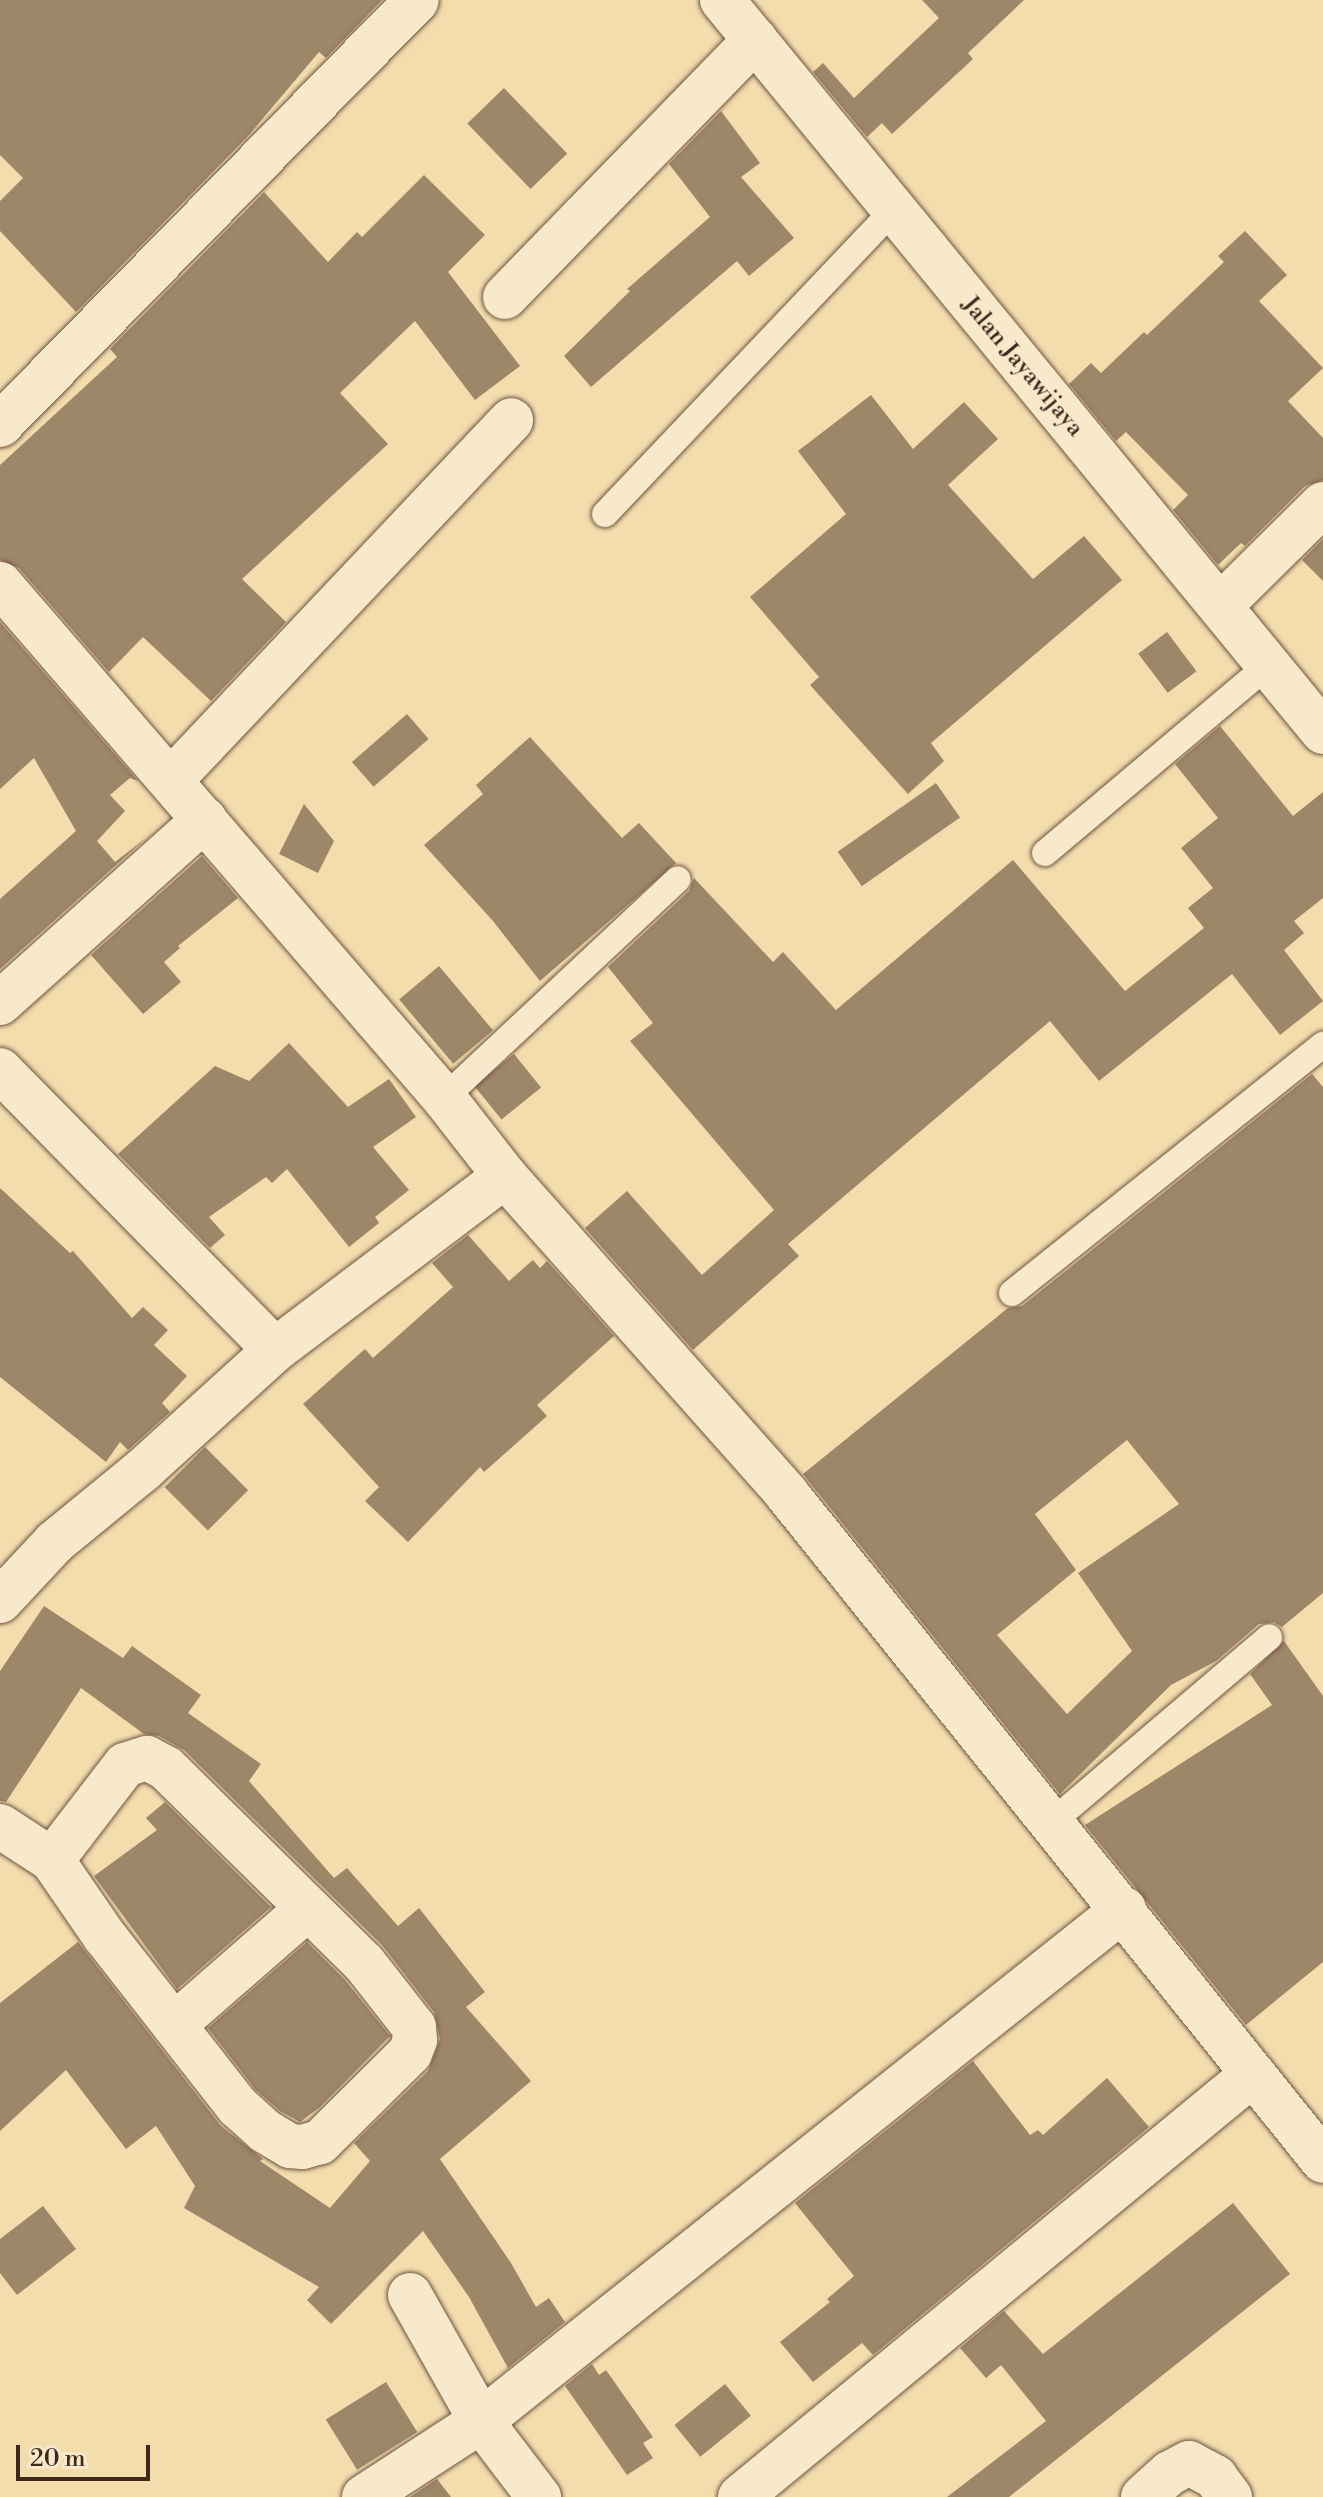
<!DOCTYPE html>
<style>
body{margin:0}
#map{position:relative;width:1323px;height:2497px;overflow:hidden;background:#f3ddad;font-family:"Libre Bodoni",serif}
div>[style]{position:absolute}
.building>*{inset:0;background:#9e8668;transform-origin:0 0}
.roads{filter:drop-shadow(0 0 2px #6e5542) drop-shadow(0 0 2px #6e5542)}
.lane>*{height:26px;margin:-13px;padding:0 13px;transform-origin:13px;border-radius:13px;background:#f7e9ca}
.street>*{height:44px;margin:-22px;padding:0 22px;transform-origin:22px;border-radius:22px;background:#f7e9ca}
.secondary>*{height:44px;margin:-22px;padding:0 22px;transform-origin:22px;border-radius:22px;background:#f7e9ca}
span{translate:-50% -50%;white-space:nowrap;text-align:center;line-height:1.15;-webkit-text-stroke:7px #f7e9ca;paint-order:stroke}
.street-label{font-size:24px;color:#41281e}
.scale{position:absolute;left:16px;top:2445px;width:134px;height:36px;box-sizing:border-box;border:4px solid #41281e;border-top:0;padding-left:10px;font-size:24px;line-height:28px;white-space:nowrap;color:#41281e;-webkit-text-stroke:6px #f7e9ca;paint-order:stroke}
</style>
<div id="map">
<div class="building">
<div style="clip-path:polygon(0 0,382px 0,326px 58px,319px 52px,249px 135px,76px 312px,0 231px,0 201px,23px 178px,0 155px)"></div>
<div style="clip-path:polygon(922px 0,1024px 0,968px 53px,973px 59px,892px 134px,882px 123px,867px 137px,813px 72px,823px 63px,854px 98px,939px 18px)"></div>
<div style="left:504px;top:88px;width:91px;height:51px;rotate:46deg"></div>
<div style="clip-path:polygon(721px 111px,760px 163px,741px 177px,794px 238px,749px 276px,737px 261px,591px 387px,564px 356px,630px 291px,627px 289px,710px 217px,669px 164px)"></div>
<div style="clip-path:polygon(424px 175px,485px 235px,448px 272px,520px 366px,475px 400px,415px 321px,340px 393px,388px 444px,242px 579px,286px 622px,211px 701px,143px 637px,109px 672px,19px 568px,0 560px,0 465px,117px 357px,110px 349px,264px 192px,328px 262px,357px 232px,362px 237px)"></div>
<div style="clip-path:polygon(1245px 231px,1287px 275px,1259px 301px,1323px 368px,1288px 401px,1323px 438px,1323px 480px,1305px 486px,1245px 546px,1241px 543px,1218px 565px,1173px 510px,1188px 495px,1126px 432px,1116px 441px,1069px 384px,1091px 363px,1101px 373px,1144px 332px,1147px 335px,1224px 262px,1218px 256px)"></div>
<div style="clip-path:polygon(871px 395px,913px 449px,964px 402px,998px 439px,948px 485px,1033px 579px,1084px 536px,1122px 580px,931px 743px,944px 761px,908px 794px,810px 685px,819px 677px,750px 597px,846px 514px,798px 451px)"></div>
<div style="clip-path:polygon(1323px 539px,1323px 581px,1302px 560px)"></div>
<div style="clip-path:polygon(0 622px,138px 781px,130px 778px,110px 795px,125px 811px,97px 841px,115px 862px,145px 839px,0 969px,0 899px,76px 831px,34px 758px,0 789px)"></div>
<div style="left:1167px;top:632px;width:49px;height:36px;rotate:53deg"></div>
<div style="left:407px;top:714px;width:33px;height:73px;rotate:49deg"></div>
<div style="clip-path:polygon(1220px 726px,1293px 816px,1323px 792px,1323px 898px,1294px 921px,1304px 933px,1284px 950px,1323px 1001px,1280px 1035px,1232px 974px,1099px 1081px,1050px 1021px,788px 1244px,799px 1256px,693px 1350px,585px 1228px,627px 1191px,702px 1275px,774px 1210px,630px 1041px,653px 1023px,608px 967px,689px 891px,694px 878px,773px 962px,783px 952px,836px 1010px,1013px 860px,1125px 991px,1204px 928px,1188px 908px,1213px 888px,1181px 848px,1218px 818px,1175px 764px)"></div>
<div style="clip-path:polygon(530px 737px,622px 838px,639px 823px,676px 863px,540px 981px,493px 921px,424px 845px,483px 794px,476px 785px)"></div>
<div style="left:936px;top:783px;width:42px;height:120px;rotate:55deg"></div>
<div style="clip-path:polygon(304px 804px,334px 841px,318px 873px,279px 854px)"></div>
<div style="clip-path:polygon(202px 856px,238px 898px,178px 946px,180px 948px,164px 962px,181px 982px,143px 1014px,91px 955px)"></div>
<div style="left:439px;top:966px;width:84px;height:52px;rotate:50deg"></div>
<div style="clip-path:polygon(289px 1043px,348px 1107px,389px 1079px,416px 1117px,373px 1147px,409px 1190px,375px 1217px,379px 1223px,349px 1247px,287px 1169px,272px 1183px,266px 1177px,209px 1217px,225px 1235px,210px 1248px,118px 1154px,215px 1066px,249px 1081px)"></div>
<div style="left:514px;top:1054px;width:43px;height:51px;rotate:51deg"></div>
<div style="clip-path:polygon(evenodd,1312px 1074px,1323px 1087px,1323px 1593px,1282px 1627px,1274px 1622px,1259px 1624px,1216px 1661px,1171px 1685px,1060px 1794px,803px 1474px,1008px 1308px,1022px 1306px,1312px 1074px,1127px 1440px,1179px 1504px,1078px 1573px,1132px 1651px,1067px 1714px,997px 1635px,1076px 1570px,1035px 1514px,1127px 1440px)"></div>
<div style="clip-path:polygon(0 1188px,70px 1253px,73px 1251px,132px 1318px,143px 1307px,168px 1330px,154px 1345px,187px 1376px,162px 1403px,170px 1412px,128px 1450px,120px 1442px,106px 1462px,0 1377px)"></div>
<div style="clip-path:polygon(468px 1235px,509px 1281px,533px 1260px,540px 1268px,547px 1261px,614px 1336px,537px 1405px,547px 1416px,484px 1472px,480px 1467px,408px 1542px,365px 1501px,379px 1487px,303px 1404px,365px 1349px,373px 1358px,453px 1287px,432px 1263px)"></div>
<div style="left:205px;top:1447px;width:61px;height:57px;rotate:45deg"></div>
<div style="clip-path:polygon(44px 1606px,123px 1658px,132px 1646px,201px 1695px,188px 1713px,261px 1764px,249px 1781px,334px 1878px,347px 1868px,398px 1926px,419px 1908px,485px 1992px,466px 2007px,531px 2081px,440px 2159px,511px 2263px,536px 2307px,549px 2298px,565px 2322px,508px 2368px,469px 2297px,423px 2231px,331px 2324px,307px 2300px,319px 2287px,184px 2208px,195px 2186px,156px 2126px,126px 2149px,66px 2070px,0 2131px,0 2003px,78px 1942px,221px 2126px,263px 2159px,260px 2161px,330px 2208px,370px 2161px,354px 2143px,428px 2071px,440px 2039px,434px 2012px,382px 1945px,184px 1750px,159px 1736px,144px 1734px,81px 1688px,6px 1802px,0 1801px,0 1671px)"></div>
<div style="clip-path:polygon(1284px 1641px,1323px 1696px,1323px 1962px,1246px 2025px,1085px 1825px,1272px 1705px,1250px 1674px)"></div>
<div style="clip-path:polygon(165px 1802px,271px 1907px,177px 1989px,94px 1876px,157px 1830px,146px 1818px)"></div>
<div style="clip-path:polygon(307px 1942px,345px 1980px,390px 2036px,320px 2107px,300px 2122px,280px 2111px,256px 2090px,208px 2028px)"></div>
<div style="clip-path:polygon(973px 2061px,1030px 2135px,1038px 2130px,1043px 2135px,1107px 2078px,1149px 2127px,873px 2355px,862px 2343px,813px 2382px,780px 2342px,830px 2302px,827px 2299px,854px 2276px,795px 2203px)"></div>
<div style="clip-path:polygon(1233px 2203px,1290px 2274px,1009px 2497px,947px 2497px,1046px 2421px,1001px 2365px,986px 2378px,960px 2348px,1004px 2311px,1043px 2354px)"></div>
<div style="clip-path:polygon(43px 2206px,76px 2249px,17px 2295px,0 2273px,0 2239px)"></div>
<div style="clip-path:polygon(592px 2364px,599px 2375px,606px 2370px,653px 2437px,643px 2443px,653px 2458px,627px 2475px,565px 2386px)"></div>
<div style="left:386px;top:2382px;width:59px;height:71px;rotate:58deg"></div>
<div style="left:725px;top:2384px;width:41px;height:65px;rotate:51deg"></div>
<div style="clip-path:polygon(437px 2479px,451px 2497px,410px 2497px)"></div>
</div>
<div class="roads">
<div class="lane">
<div style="left:605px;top:514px;width:420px;rotate:-46.5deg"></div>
<div style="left:1045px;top:853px;width:292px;rotate:-40.1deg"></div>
<div style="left:444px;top:1098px;width:320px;rotate:-43.1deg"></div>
<div style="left:1012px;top:1293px;width:398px;rotate:-38.6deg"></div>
<div style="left:1052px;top:1822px;width:285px;rotate:-40.4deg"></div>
</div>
<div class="street">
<div style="left:505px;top:297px;width:359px;rotate:-45.8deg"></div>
<div style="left:0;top:425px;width:595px;rotate:-45.54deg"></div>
<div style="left:0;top:584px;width:679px;rotate:49.18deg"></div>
<div style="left:444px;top:1098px;width:99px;rotate:52deg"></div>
<div style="left:505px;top:1176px;width:424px;rotate:48.4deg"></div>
<div style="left:786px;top:1493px;width:857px;rotate:51.2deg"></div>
<div style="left:1220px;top:606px;width:145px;rotate:-44.7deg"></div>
<div style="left:171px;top:780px;width:495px;rotate:-46.6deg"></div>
<div style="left:0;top:1003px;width:275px;rotate:-41.9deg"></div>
<div style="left:0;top:1070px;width:392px;rotate:45.5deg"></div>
<div style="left:0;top:1601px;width:81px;rotate:-47deg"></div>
<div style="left:55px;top:1542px;width:114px;rotate:-39.3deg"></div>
<div style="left:143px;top:1470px;width:178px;rotate:-42.3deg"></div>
<div style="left:275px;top:1350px;width:288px;rotate:-37.1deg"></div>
<div style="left:0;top:1826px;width:62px;rotate:33.2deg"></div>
<div style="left:52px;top:1860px;width:120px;rotate:-52.5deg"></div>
<div style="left:125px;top:1765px;width:23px;rotate:-18deg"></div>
<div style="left:147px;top:1758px;width:21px;rotate:28deg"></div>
<div style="left:166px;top:1768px;width:278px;rotate:44.6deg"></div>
<div style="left:364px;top:1963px;width:81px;rotate:52deg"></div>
<div style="left:414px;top:2027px;width:13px;rotate:86deg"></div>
<div style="left:415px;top:2040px;width:14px;rotate:111deg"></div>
<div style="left:410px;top:2053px;width:127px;rotate:135.3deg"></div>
<div style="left:320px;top:2142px;width:18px;rotate:164deg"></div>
<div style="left:303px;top:2147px;width:13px;rotate:-176deg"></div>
<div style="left:290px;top:2146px;width:29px;rotate:-149deg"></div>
<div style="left:265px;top:2131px;width:36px;rotate:-138deg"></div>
<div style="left:238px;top:2107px;width:216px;rotate:-128deg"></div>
<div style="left:105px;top:1937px;width:93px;rotate:-124.5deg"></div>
<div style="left:174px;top:2025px;width:176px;rotate:-41.1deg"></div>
<div style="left:410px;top:2295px;width:145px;rotate:60.6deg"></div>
<div style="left:481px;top:2421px;width:96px;rotate:52.7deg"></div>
<div style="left:364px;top:2497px;width:140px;rotate:-33deg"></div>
<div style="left:481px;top:2421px;width:822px;rotate:-38.53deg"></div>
<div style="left:740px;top:2497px;width:665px;rotate:-39.51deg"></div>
<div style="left:1143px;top:2497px;width:36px;rotate:-42deg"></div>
<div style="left:1170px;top:2473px;width:21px;rotate:-28deg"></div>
<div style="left:1189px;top:2463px;width:30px;rotate:28deg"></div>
<div style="left:1215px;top:2477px;width:25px;rotate:53deg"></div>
</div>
<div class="secondary">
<div style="left:722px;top:0;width:947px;rotate:50.61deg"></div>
</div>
</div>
<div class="street-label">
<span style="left:1022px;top:367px;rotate:50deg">Jalan Jayawijaya</span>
</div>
<div class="scale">20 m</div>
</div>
